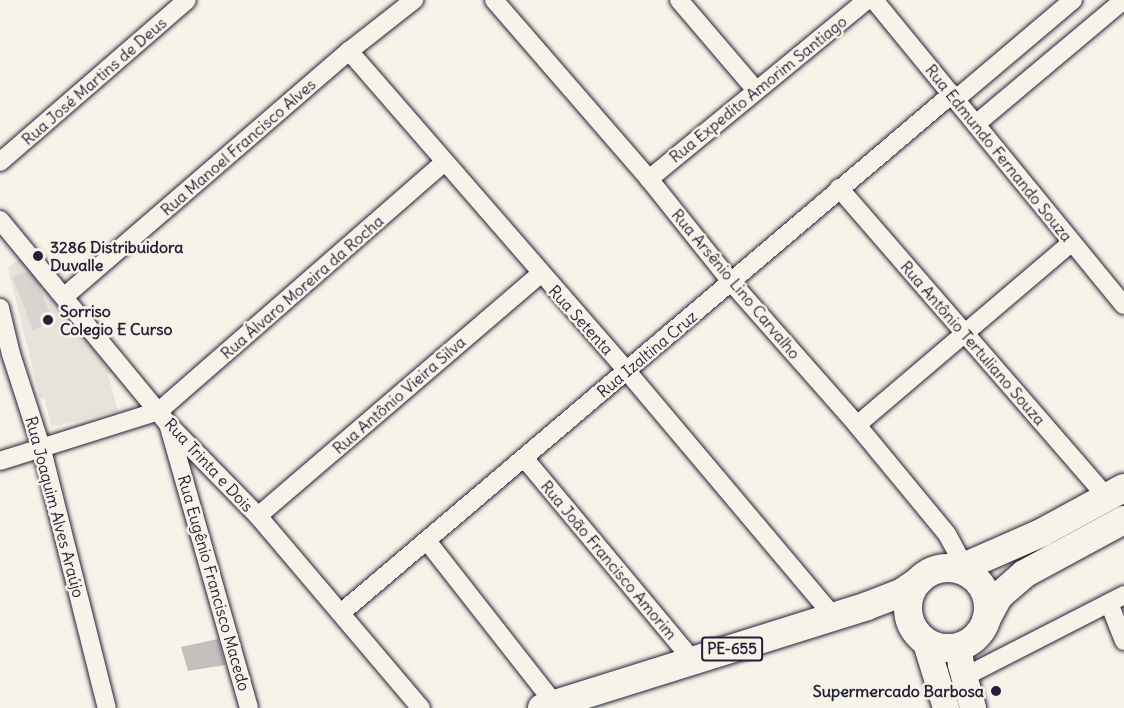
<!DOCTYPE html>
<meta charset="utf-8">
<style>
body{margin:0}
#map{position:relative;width:1124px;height:708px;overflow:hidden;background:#f7f3e8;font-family:Delius,sans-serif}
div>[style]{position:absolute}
.built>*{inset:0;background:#e7e3db}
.green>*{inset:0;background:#d8d5cf;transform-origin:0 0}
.building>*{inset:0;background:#c2bfbd}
.roads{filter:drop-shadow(0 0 2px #22223b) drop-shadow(0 0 2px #22223b)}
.street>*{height:18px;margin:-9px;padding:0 9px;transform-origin:9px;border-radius:9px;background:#f7f3e8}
.secondary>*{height:26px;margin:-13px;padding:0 13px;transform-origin:13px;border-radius:13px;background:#f7f3e8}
.primary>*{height:28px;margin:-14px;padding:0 14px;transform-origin:14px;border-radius:14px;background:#f7f3e8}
.primary>.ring{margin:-14px;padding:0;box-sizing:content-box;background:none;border:28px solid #f7f3e8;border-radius:50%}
.dots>*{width:16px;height:16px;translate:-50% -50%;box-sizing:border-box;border:3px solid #f7f3e8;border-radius:50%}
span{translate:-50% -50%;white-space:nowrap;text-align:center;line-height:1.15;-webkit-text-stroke:5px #f7f3e8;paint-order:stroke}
.shield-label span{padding:2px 4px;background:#f7f3e8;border:2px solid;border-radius:4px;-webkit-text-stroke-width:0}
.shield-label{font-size:15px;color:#22223b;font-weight:700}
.street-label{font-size:16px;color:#22223b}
.poi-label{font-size:16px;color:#22223b;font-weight:700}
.left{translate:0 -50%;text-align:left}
.right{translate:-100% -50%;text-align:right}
</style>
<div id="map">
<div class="built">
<div style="clip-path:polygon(24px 255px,118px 371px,108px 374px,118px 411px,52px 427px,44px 398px,40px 398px,8px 268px)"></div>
</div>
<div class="green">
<div style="left:33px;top:269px;width:57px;height:22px;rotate:69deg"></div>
</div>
<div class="building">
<div style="clip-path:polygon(218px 639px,225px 665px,188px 671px,181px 647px)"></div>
</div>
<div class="roads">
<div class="street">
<div style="left:494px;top:0;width:237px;rotate:49.1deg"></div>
<div style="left:649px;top:179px;width:133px;rotate:51.4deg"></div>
<div style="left:732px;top:283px;width:189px;rotate:48.6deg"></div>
<div style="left:857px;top:425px;width:141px;rotate:50.5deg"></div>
<div style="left:947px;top:534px;width:47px;rotate:61.8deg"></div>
<div style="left:679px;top:0;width:118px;rotate:49.5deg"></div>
<div style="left:874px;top:0;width:394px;rotate:50.7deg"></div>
<div style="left:349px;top:51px;width:422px;rotate:49deg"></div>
<div style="left:626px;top:370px;width:323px;rotate:49.9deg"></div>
<div style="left:956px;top:99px;width:153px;rotate:-40.2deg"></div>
<div style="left:976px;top:124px;width:193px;rotate:-40deg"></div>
<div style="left:0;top:162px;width:247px;rotate:-40.9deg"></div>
<div style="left:649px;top:179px;width:282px;rotate:-39.4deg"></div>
<div style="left:839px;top:188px;width:409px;rotate:49.1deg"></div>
<div style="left:0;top:220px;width:264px;rotate:50.5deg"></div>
<div style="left:168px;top:424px;width:129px;rotate:45.6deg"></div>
<div style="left:258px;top:516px;width:252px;rotate:49.7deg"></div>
<div style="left:65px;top:296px;width:375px;rotate:-40.8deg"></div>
<div style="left:349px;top:51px;width:83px;rotate:-38.1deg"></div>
<div style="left:0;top:308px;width:47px;rotate:76.6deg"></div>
<div style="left:11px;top:354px;width:101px;rotate:72.1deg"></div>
<div style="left:42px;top:450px;width:266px;rotate:75.9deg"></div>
<div style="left:857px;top:425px;width:282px;rotate:-40.4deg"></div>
<div style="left:169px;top:427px;width:292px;rotate:74.1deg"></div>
<div style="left:525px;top:459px;width:264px;rotate:50.2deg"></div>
<div style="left:0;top:461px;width:167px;rotate:-17.5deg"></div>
<div style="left:159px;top:411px;width:378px;rotate:-41.1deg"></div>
<div style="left:258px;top:516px;width:372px;rotate:-40.6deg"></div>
<div style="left:427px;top:541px;width:207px;rotate:51.9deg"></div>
<div style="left:1109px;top:603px;width:41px;rotate:68.5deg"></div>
<div style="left:341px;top:613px;width:802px;rotate:-40.35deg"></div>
<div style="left:964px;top:677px;width:180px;rotate:-27.1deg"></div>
</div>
<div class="secondary">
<div style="left:925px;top:640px;width:71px;rotate:72.8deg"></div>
<div style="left:959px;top:647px;width:18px;rotate:84deg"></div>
<div style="left:961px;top:665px;width:45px;rotate:74.4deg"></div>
</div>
<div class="primary">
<div class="ring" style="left:908px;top:568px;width:52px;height:52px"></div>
<div style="left:959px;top:569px;width:90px;rotate:-23.7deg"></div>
<div style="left:1041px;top:533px;width:94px;rotate:-28.5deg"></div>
<div style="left:986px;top:620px;width:27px;rotate:-62deg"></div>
<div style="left:999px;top:596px;width:33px;rotate:-41deg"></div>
<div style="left:1024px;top:574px;width:114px;rotate:-28.4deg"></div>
<div style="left:542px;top:708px;width:341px;rotate:-17.4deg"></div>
<div style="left:867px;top:606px;width:36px;rotate:-21deg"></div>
<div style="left:901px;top:593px;width:22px;rotate:-34deg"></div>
</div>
</div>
<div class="dots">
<div style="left:38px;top:256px;background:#22223b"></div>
<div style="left:48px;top:320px;background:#22223b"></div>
<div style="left:996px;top:691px;background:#22223b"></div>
</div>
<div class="shield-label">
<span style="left:732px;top:649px">PE-655</span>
</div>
<div class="street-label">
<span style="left:94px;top:81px;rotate:-41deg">Rua José Martins de Deus</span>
<span style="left:758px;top:89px;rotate:-39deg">Rua Expedito Amorim Santiago</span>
<span style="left:238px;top:147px;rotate:-41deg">Rua Manoel Francisco Alves</span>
<span style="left:999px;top:153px;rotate:51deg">Rua Edmundo Fernando Souza</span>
<span style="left:736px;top:284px;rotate:50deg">Rua Arsênio Lino Carvalho</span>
<span style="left:302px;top:287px;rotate:-41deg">Rua Álvaro Moreira da Rocha</span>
<span style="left:581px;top:320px;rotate:48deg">Rua Setenta</span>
<span style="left:973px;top:343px;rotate:49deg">Rua Antônio Tertuliano Souza</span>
<span style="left:647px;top:354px;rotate:-40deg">Rua Izaltina Cruz</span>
<span style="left:399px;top:395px;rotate:-41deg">Rua Antônio Vieira Silva</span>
<span style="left:209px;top:465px;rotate:47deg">Rua Trinta e Dois</span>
<span style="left:55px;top:507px;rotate:75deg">Rua Joaquim Alves Araújo</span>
<span style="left:609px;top:560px;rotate:50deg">Rua João Francisco Amorim</span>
<span style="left:214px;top:583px;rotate:74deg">Rua Eugênio Francisco Macedo</span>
</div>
<div class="poi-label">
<span class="left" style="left:50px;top:256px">3286 Distribuidora<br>Duvalle</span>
<span class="left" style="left:60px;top:320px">Sorriso<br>Colegio E Curso</span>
<span class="right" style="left:984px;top:691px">Supermercado Barbosa</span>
</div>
</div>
